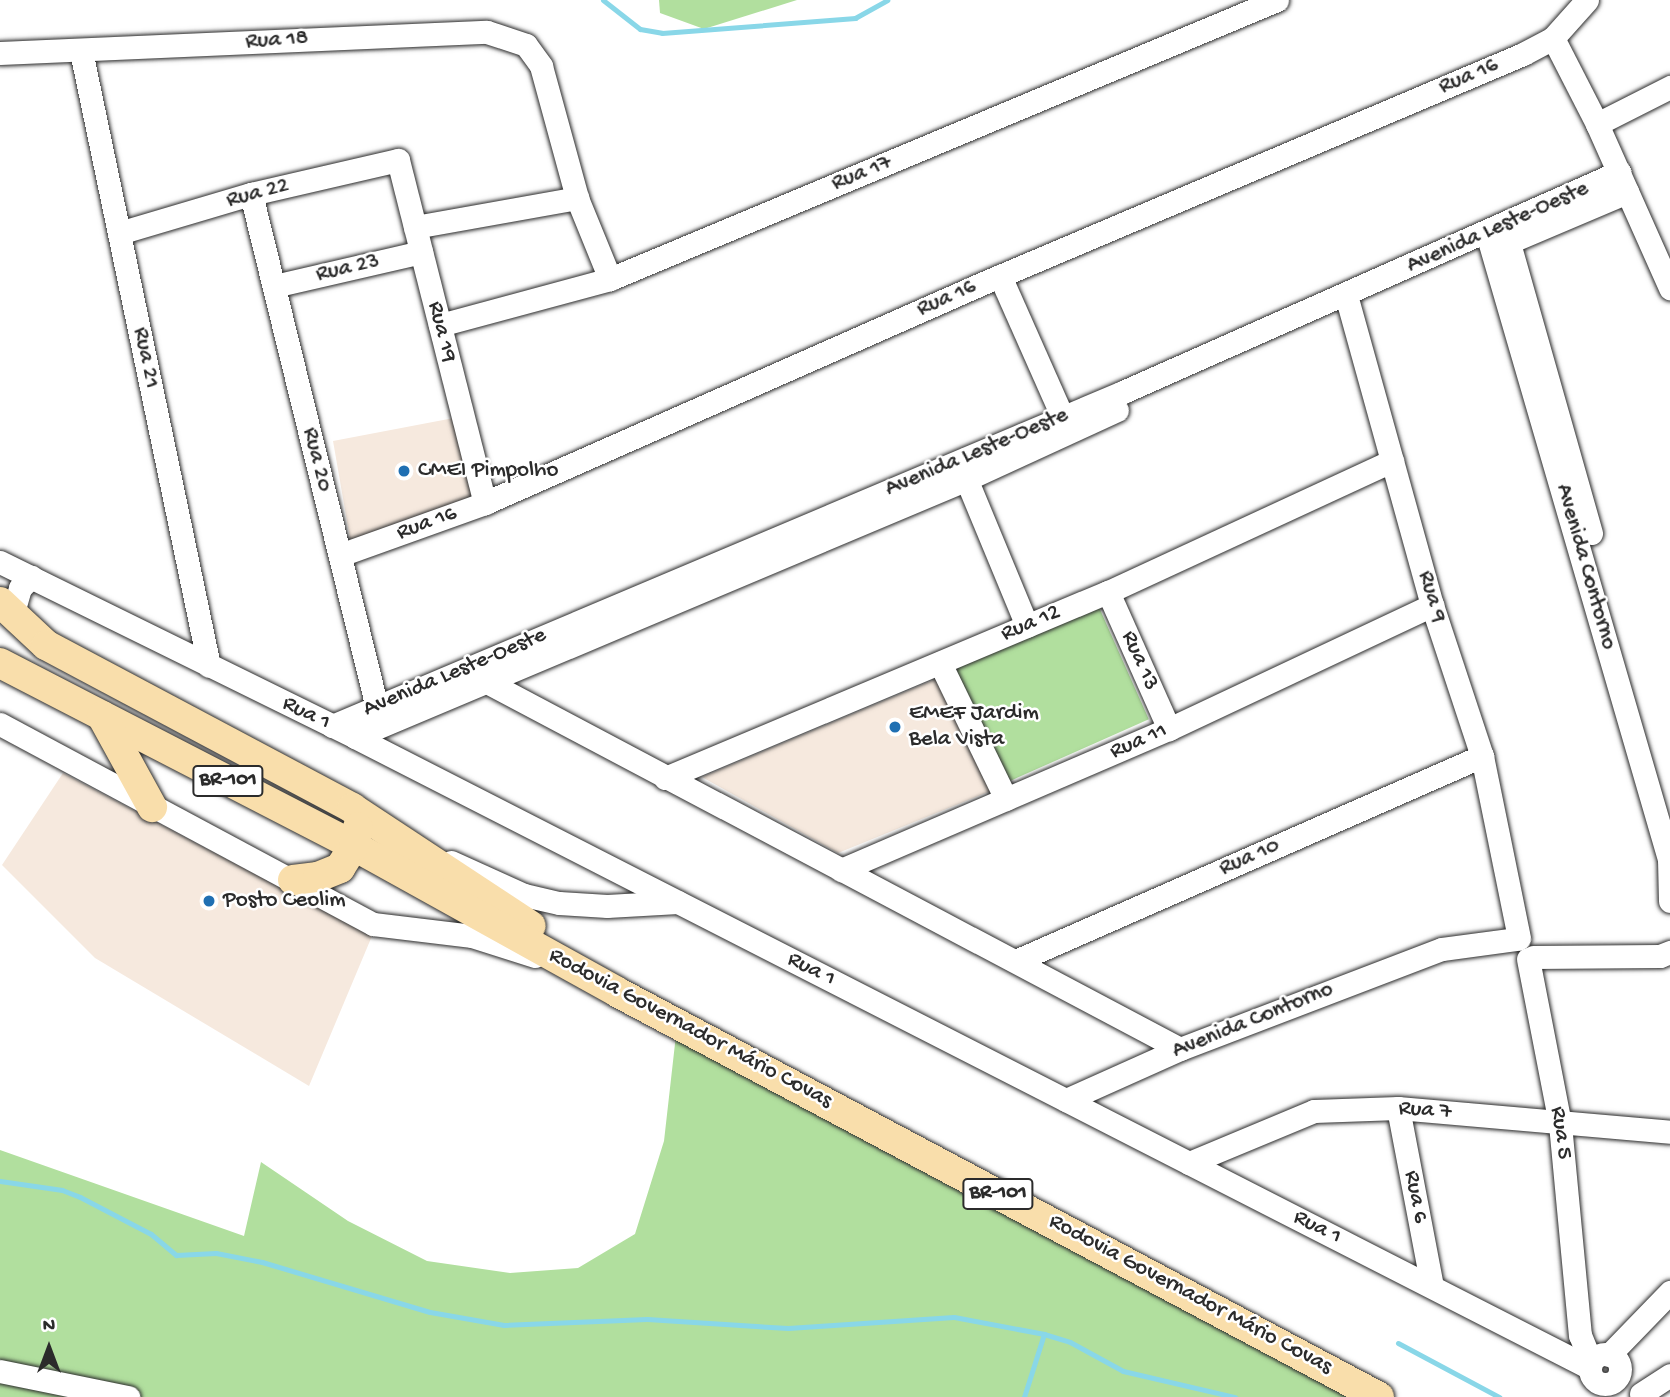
<!DOCTYPE html>
<meta charset="utf-8">
<style>
body{margin:0}
#map{position:relative;width:1670px;height:1397px;overflow:hidden;background:#fff;font-family:"Gochi Hand",sans-serif}
div>[style]{position:absolute}
.built>*{inset:0;background:#f6e9de}
.green>*{inset:0;background:#b1df9e;transform-origin:0 0}
.stream>*{height:5px;margin:-2.5px;padding:0 2.5px;transform-origin:2.5px;border-radius:2.5px;background:#89d7e8}
.roads{filter:drop-shadow(0 0 2px #2b2b2b) drop-shadow(0 0 2px #2b2b2b)}
.minor>*{height:23px;margin:-11.5px;padding:0 11.5px;transform-origin:11.5px;border-radius:11.5px;background:#fff}
.minor>.ring{margin:-11.5px;padding:0;box-sizing:content-box;background:none;border:23px solid #fff;border-radius:50%}
.major>*{height:30px;margin:-15px;padding:0 15px;transform-origin:15px;border-radius:15px;background:#f9deab}
.dots>*{width:19px;height:19px;translate:-50% -50%;box-sizing:border-box;border:4px solid #fff;border-radius:50%}
span{translate:-50% -50%;white-space:nowrap;text-align:center;line-height:1.15;-webkit-text-stroke:5px #fff;paint-order:stroke}
.shield-label span{padding:2px 5px;background:#fff;border:2px solid;border-radius:5px;-webkit-text-stroke-width:0}
.shield-label{font-size:21px;color:#2b2b2b;font-weight:700}
.street-label{font-size:23px;color:#2b2b2b}
.poi-label{font-size:23px;color:#2b2b2b}
.left{translate:0 -50%;text-align:left}
.north{position:absolute;left:14px;top:1313px;width:70px;height:70px;-webkit-text-stroke:5px #fff;paint-order:stroke;rotate:0deg;font-size:19px;font-weight:700;line-height:28px;text-align:center;color:#2b2b2b}
.north::after{content:'';display:block;margin:auto;width:24px;height:32px;background:#2b2b2b;clip-path:polygon(50% 0,100% 100%,50% 72%,0 100%)}
</style>
<div id="map">
<div class="built">
<div style="clip-path:polygon(459px 417px,477px 502px,351px 544px,333px 441px)"></div>
<div style="clip-path:polygon(943px 676px,998px 788px,838px 853px,702px 777px)"></div>
<div style="clip-path:polygon(63px 773px,372px 936px,309px 1086px,95px 958px,2px 865px)"></div>
</div>
<div class="green">
<div style="clip-path:polygon(659px 0,797px 0,704px 29px,660px 13px)"></div>
<div style="left:1098px;top:605px;width:125px;height:157px;rotate:66deg"></div>
<div style="clip-path:polygon(677px 1026px,1369px 1397px,0 1397px,0 1150px,244px 1236px,261px 1162px,348px 1221px,427px 1261px,510px 1273px,578px 1268px,635px 1234px,664px 1141px)"></div>
</div>
<div class="stream">
<div style="left:603px;top:0;width:47px;rotate:38.1deg"></div>
<div style="left:640px;top:29px;width:22px;rotate:10deg"></div>
<div style="left:662px;top:33px;width:194px;rotate:-4.4deg"></div>
<div style="left:855px;top:18px;width:37px;rotate:-29deg"></div>
<div style="left:0;top:1181px;width:63px;rotate:8.3deg"></div>
<div style="left:62px;top:1190px;width:19px;rotate:21deg"></div>
<div style="left:80px;top:1197px;width:80px;rotate:27.5deg"></div>
<div style="left:151px;top:1234px;width:33px;rotate:40deg"></div>
<div style="left:176px;top:1255px;width:40px;rotate:-2.9deg"></div>
<div style="left:216px;top:1253px;width:47px;rotate:11.1deg"></div>
<div style="left:262px;top:1262px;width:175px;rotate:16.6deg"></div>
<div style="left:430px;top:1312px;width:75px;rotate:10deg"></div>
<div style="left:504px;top:1325px;width:143px;rotate:-2.4deg"></div>
<div style="left:647px;top:1319px;width:141px;rotate:3.7deg"></div>
<div style="left:788px;top:1328px;width:166px;rotate:-3.8deg"></div>
<div style="left:954px;top:1317px;width:92px;rotate:10.7deg"></div>
<div style="left:1044px;top:1334px;width:27px;rotate:17deg"></div>
<div style="left:1070px;top:1342px;width:60px;rotate:28.7deg"></div>
<div style="left:1123px;top:1371px;width:115px;rotate:13.1deg"></div>
<div style="left:1398px;top:1343px;width:115px;rotate:28.1deg"></div>
<div style="left:1024px;top:1397px;width:66px;rotate:-72.4deg"></div>
</div>
<div class="roads">
<div class="minor">
<div style="left:1553px;top:38px;width:97px;rotate:62.9deg"></div>
<div style="left:1597px;top:124px;width:180px;rotate:66deg"></div>
<div style="left:81px;top:51px;width:628px;rotate:78.24deg"></div>
<div style="left:0;top:53px;width:487px;rotate:-2.5deg"></div>
<div style="left:487px;top:32px;width:41px;rotate:18.4deg"></div>
<div style="left:526px;top:45px;width:26px;rotate:54deg"></div>
<div style="left:541px;top:66px;width:137px;rotate:74.7deg"></div>
<div style="left:577px;top:198px;width:87px;rotate:67.8deg"></div>
<div style="left:1597px;top:124px;width:82px;rotate:-26.9deg"></div>
<div style="left:251px;top:194px;width:542px;rotate:76.22deg"></div>
<div style="left:415px;top:227px;width:165px;rotate:-10.1deg"></div>
<div style="left:1505px;top:229px;width:316px;rotate:74.2deg"></div>
<div style="left:119px;top:233px;width:138px;rotate:-16.5deg"></div>
<div style="left:251px;top:194px;width:151px;rotate:-13deg"></div>
<div style="left:398px;top:160px;width:354px;rotate:75.8deg"></div>
<div style="left:1488px;top:237px;width:648px;rotate:73.78deg"></div>
<div style="left:1669px;top:859px;width:42px;rotate:88.6deg"></div>
<div style="left:1493px;top:249px;width:146px;rotate:-23deg"></div>
<div style="left:1000px;top:276px;width:153px;rotate:66.1deg"></div>
<div style="left:274px;top:286px;width:151px;rotate:-13deg"></div>
<div style="left:1346px;top:295px;width:322px;rotate:74.5deg"></div>
<div style="left:1432px;top:605px;width:159px;rotate:71.7deg"></div>
<div style="left:1482px;top:756px;width:186px;rotate:78.5deg"></div>
<div style="left:440px;top:325px;width:176px;rotate:-15.1deg"></div>
<div style="left:610px;top:279px;width:723px;rotate:-22.7deg"></div>
<div style="left:960px;top:464px;width:175px;rotate:67.5deg"></div>
<div style="left:340px;top:555px;width:154px;rotate:-19.7deg"></div>
<div style="left:485px;top:503px;width:542px;rotate:-23.82deg"></div>
<div style="left:981px;top:284px;width:589px;rotate:-22.99deg"></div>
<div style="left:1523px;top:54px;width:34px;rotate:-28deg"></div>
<div style="left:1553px;top:38px;width:51px;rotate:-48.2deg"></div>
<div style="left:0;top:562px;width:396px;rotate:26.2deg"></div>
<div style="left:355px;top:737px;width:1387px;rotate:27.06deg"></div>
<div style="left:1108px;top:592px;width:150px;rotate:66deg"></div>
<div style="left:12px;top:616px;width:29px;rotate:-74deg"></div>
<div style="left:20px;top:588px;width:16px;rotate:-45deg"></div>
<div style="left:940px;top:663px;width:151px;rotate:64.1deg"></div>
<div style="left:482px;top:673px;width:10px;rotate:61deg"></div>
<div style="left:487px;top:682px;width:784px;rotate:27.9deg"></div>
<div style="left:0;top:724px;width:423px;rotate:28.2deg"></div>
<div style="left:373px;top:924px;width:100px;rotate:6.9deg"></div>
<div style="left:472px;top:936px;width:66px;rotate:17.6deg"></div>
<div style="left:332px;top:726px;width:859px;rotate:-22.89deg"></div>
<div style="left:1123px;top:392px;width:543px;rotate:-23.92deg"></div>
<div style="left:355px;top:737px;width:664px;rotate:-22.86deg"></div>
<div style="left:967px;top:479px;width:165px;rotate:-24.7deg"></div>
<div style="left:665px;top:778px;width:480px;rotate:-22.8deg"></div>
<div style="left:1108px;top:592px;width:313px;rotate:-24.8deg"></div>
<div style="left:451px;top:862px;width:80px;rotate:24.3deg"></div>
<div style="left:524px;top:895px;width:36px;rotate:13deg"></div>
<div style="left:559px;top:903px;width:48px;rotate:3.6deg"></div>
<div style="left:607px;top:906px;width:71px;rotate:-3.2deg"></div>
<div style="left:841px;top:870px;width:357px;rotate:-23.3deg"></div>
<div style="left:1169px;top:729px;width:291px;rotate:-25.2deg"></div>
<div style="left:1533px;top:957px;width:127px;rotate:-0.5deg"></div>
<div style="left:1660px;top:956px;width:11px;rotate:-22deg"></div>
<div style="left:1528px;top:959px;width:168px;rotate:79deg"></div>
<div style="left:1560px;top:1124px;width:212px;rotate:84.6deg"></div>
<div style="left:1580px;top:1335px;width:29px;rotate:68deg"></div>
<div style="left:1018px;top:960px;width:507px;rotate:-23.73deg"></div>
<div style="left:1066px;top:1100px;width:125px;rotate:-24.1deg"></div>
<div style="left:1180px;top:1049px;width:280px;rotate:-20.9deg"></div>
<div style="left:1442px;top:949px;width:76px;rotate:-7.6deg"></div>
<div style="left:1398px;top:1108px;width:181px;rotate:79.2deg"></div>
<div style="left:1189px;top:1163px;width:135px;rotate:-22.6deg"></div>
<div style="left:1314px;top:1111px;width:84px;rotate:-2deg"></div>
<div style="left:1398px;top:1108px;width:273px;rotate:5deg"></div>
<div class="ring" style="left:1590px;top:1354px;width:7px;height:7px"></div>
<div style="left:1609px;top:1355px;width:88px;rotate:-45.9deg"></div>
<div style="left:0;top:1371px;width:131px;rotate:11.5deg"></div>
<div style="left:1641px;top:1394px;width:35px;rotate:-33deg"></div>
</div>
<div class="major">
<div style="left:0;top:602px;width:63px;rotate:43.1deg"></div>
<div style="left:46px;top:645px;width:347px;rotate:28deg"></div>
<div style="left:352px;top:808px;width:214px;rotate:33.4deg"></div>
<div style="left:0;top:663px;width:399px;rotate:27.3deg"></div>
<div style="left:354px;top:846px;width:301px;rotate:29deg"></div>
<div style="left:617px;top:992px;width:863px;rotate:27.99deg"></div>
<div style="left:102px;top:716px;width:104px;rotate:61.2deg"></div>
<div style="left:293px;top:880px;width:25px;rotate:-7deg"></div>
<div style="left:318px;top:877px;width:24px;rotate:-22deg"></div>
<div style="left:340px;top:868px;width:26px;rotate:-58deg"></div>
<div style="left:354px;top:846px;width:19px;rotate:-78deg"></div>
</div>
</div>
<div class="dots">
<div style="left:404px;top:471px;background:#1f6fb2"></div>
<div style="left:895px;top:727px;background:#1f6fb2"></div>
<div style="left:209px;top:901px;background:#1f6fb2"></div>
</div>
<div class="shield-label">
<span style="left:228px;top:781px">BR-101</span>
<span style="left:998px;top:1194px">BR-101</span>
</div>
<div class="street-label">
<span style="left:277px;top:41px;rotate:-4deg">Rua 18</span>
<span style="left:1469px;top:77px;rotate:-23deg">Rua 16</span>
<span style="left:862px;top:174px;rotate:-22deg">Rua 17</span>
<span style="left:258px;top:194px;rotate:-15deg">Rua 22</span>
<span style="left:1498px;top:228px;rotate:-24deg">Avenida Leste-Oeste</span>
<span style="left:348px;top:269px;rotate:-13deg">Rua 23</span>
<span style="left:947px;top:299px;rotate:-24deg">Rua 16</span>
<span style="left:441px;top:332px;rotate:76deg">Rua 19</span>
<span style="left:145px;top:358px;rotate:78deg">Rua 21</span>
<span style="left:977px;top:453px;rotate:-23deg">Avenida Leste-Oeste</span>
<span style="left:316px;top:460px;rotate:76deg">Rua 20</span>
<span style="left:427px;top:524px;rotate:-20deg">Rua 16</span>
<span style="left:1585px;top:567px;rotate:74deg">Avenida Contorno</span>
<span style="left:1431px;top:597px;rotate:73deg">Rua 9</span>
<span style="left:1031px;top:624px;rotate:-23deg">Rua 12</span>
<span style="left:1139px;top:661px;rotate:66deg">Rua 13</span>
<span style="left:455px;top:673px;rotate:-23deg">Avenida Leste-Oeste</span>
<span style="left:306px;top:714px;rotate:26deg">Rua 1</span>
<span style="left:1139px;top:742px;rotate:-23deg">Rua 11</span>
<span style="left:1250px;top:858px;rotate:-24deg">Rua 10</span>
<span style="left:811px;top:970px;rotate:27deg">Rua 1</span>
<span style="left:1253px;top:1021px;rotate:-22deg">Avenida Contorno</span>
<span style="left:690px;top:1029px;rotate:28deg">Rodovia Governador Mário Covas</span>
<span style="left:1425px;top:1111px;rotate:4deg">Rua 7</span>
<span style="left:1560px;top:1133px;rotate:82deg">Rua 5</span>
<span style="left:1415px;top:1197px;rotate:79deg">Rua 6</span>
<span style="left:1317px;top:1228px;rotate:27deg">Rua 1</span>
<span style="left:1190px;top:1295px;rotate:28deg">Rodovia Governador Mário Covas</span>
</div>
<div class="poi-label">
<span class="left" style="left:418px;top:471px">CMEI Pimpolho</span>
<span class="left" style="left:909px;top:727px">EMEF Jardim<br>Bela Vista</span>
<span class="left" style="left:223px;top:901px">Posto Ceolim</span>
</div>
<div class="north">N</div>
</div>
